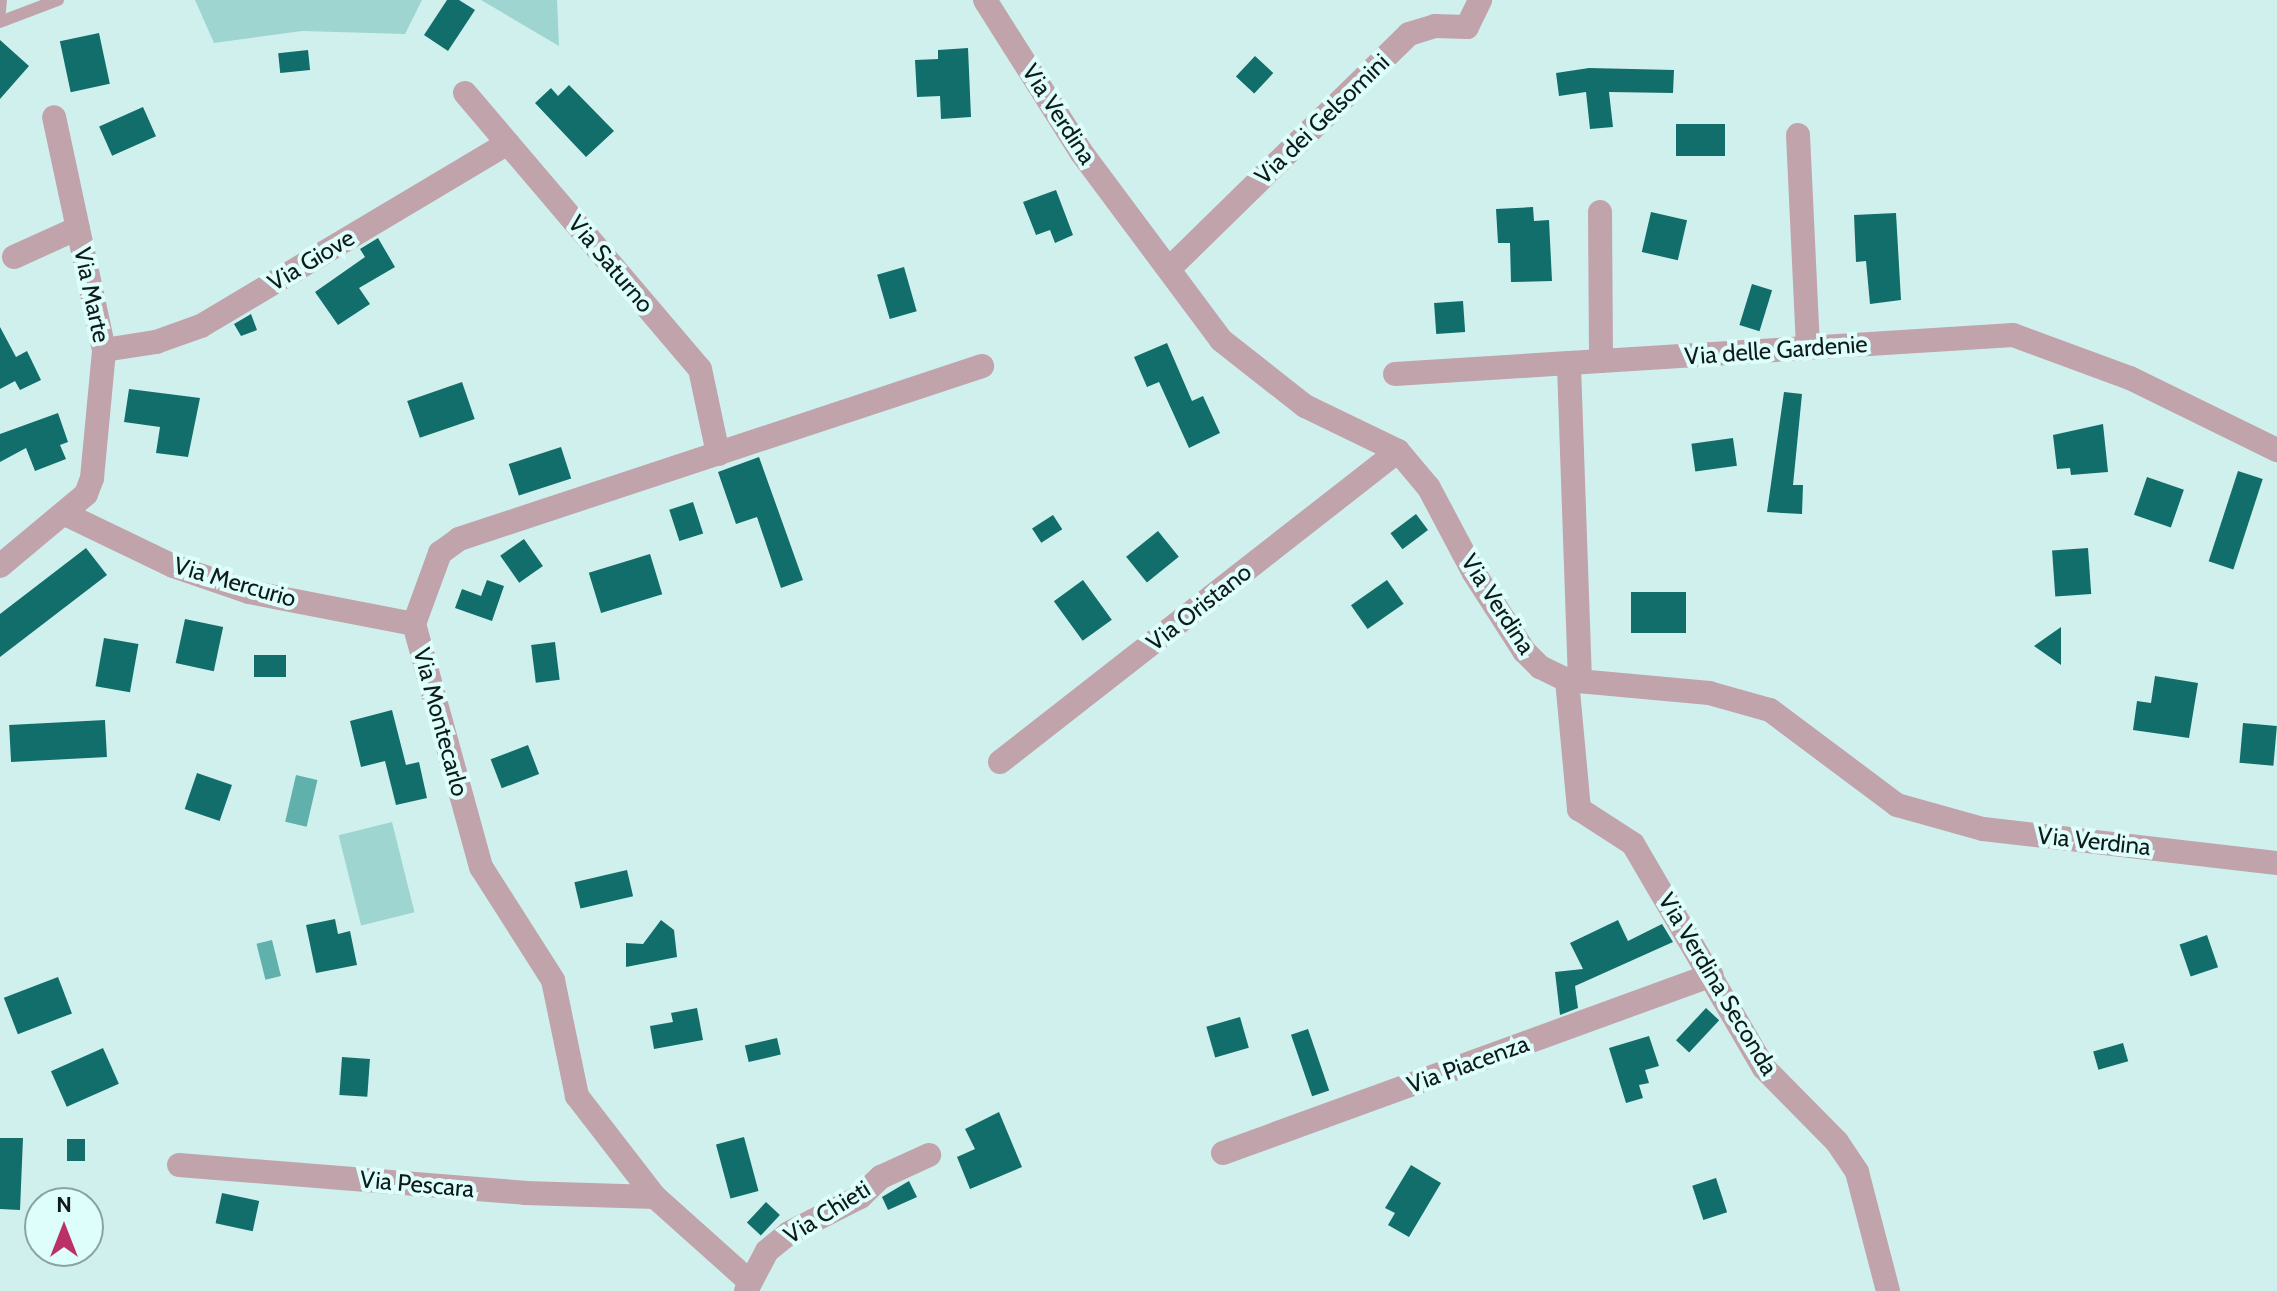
<!DOCTYPE html>
<style>
body{margin:0}
#map{position:relative;width:2277px;height:1291px;overflow:hidden;background:#d0f0ee;font-family:Cabin,sans-serif}
div>[style]{position:absolute}
.green>*{inset:0;background:#9ed5d1;transform-origin:0 0}
.water>*{inset:0;background:#60b1ac;transform-origin:0 0}
.building>*{inset:0;background:#116e6a;transform-origin:0 0}
.lane>*{height:12px;margin:-6px;padding:0 6px;transform-origin:6px;border-radius:6px;background:#c1a3ab}
.street>*{height:24px;margin:-12px;padding:0 12px;transform-origin:12px;border-radius:12px;background:#c1a3ab}
span{translate:-50% -50%;white-space:nowrap;text-align:center;line-height:1.15;-webkit-text-stroke:8px #ddfefb;paint-order:stroke}
.street-label{font-size:24px;color:#0f1a1a}
.north{position:absolute;left:24px;top:1187px;width:80px;height:80px;box-sizing:border-box;background:#ddfefb;border:2px solid #8ba3a1;border-radius:50%;rotate:0deg;font-size:22px;font-weight:700;line-height:32px;text-align:center;color:#0f1a1a}
.north::after{content:'';display:block;margin:auto;width:28px;height:36px;background:#bb3067;clip-path:polygon(50% 0,100% 100%,50% 72%,0 100%)}
</style>
<div id="map">
<div class="green">
<div style="clip-path:polygon(195px 0,422px 0,405px 34px,302px 31px,214px 43px)"></div>
<div style="clip-path:polygon(481px 0,557px 0,559px 46px)"></div>
<div style="left:392px;top:822px;width:93px;height:55px;rotate:76deg"></div>
</div>
<div class="water">
<div style="left:296px;top:775px;width:22px;height:48px;rotate:13deg"></div>
<div style="left:272px;top:940px;width:37px;height:16px;rotate:76deg"></div>
</div>
<div class="building">
<div style="clip-path:polygon(447px 0,459px 0,475px 10px,448px 51px,424px 35px)"></div>
<div style="left:99px;top:33px;width:52px;height:40px;rotate:78deg"></div>
<div style="clip-path:polygon(0 40px,29px 66px,0 99px)"></div>
<div style="clip-path:polygon(968px 48px,971px 117px,941px 119px,940px 96px,917px 97px,915px 60px,938px 59px,938px 50px)"></div>
<div style="left:308px;top:50px;width:20px;height:30px;rotate:84deg"></div>
<div style="left:1255px;top:56px;width:25px;height:28px;rotate:43deg"></div>
<div style="clip-path:polygon(1589px 68px,1674px 70px,1673px 93px,1609px 92px,1613px 127px,1590px 129px,1586px 92px,1559px 96px,1556px 73px)"></div>
<div style="clip-path:polygon(569px 85px,614px 131px,586px 157px,535px 103px,551px 88px,558px 96px)"></div>
<div style="left:143px;top:107px;width:32px;height:48px;rotate:66deg"></div>
<div style="left:1676px;top:124px;width:49px;height:32px"></div>
<div style="clip-path:polygon(1056px 190px,1073px 235px,1055px 243px,1050px 230px,1036px 235px,1023px 202px)"></div>
<div style="clip-path:polygon(1533px 207px,1534px 221px,1549px 220px,1552px 281px,1511px 282px,1510px 243px,1498px 243px,1496px 209px)"></div>
<div style="left:1651px;top:212px;width:37px;height:41px;rotate:13deg"></div>
<div style="clip-path:polygon(1896px 213px,1901px 300px,1870px 304px,1866px 261px,1856px 262px,1854px 215px)"></div>
<div style="clip-path:polygon(378px 238px,395px 267px,359px 288px,370px 304px,338px 325px,315px 292px,365px 257px,360px 249px)"></div>
<div style="left:904px;top:267px;width:46px;height:28px;rotate:74deg"></div>
<div style="left:1752px;top:284px;width:21px;height:43px;rotate:17deg"></div>
<div style="left:1463px;top:301px;width:31px;height:29px;rotate:86deg"></div>
<div style="clip-path:polygon(251px 314px,257px 330px,241px 336px,234px 324px)"></div>
<div style="clip-path:polygon(0 327px,16px 357px,27px 351px,41px 380px,20px 390px,15px 381px,0 389px)"></div>
<div style="clip-path:polygon(1167px 343px,1192px 401px,1203px 396px,1220px 433px,1189px 448px,1159px 382px,1147px 387px,1134px 357px)"></div>
<div style="left:462px;top:382px;width:39px;height:58px;rotate:71deg"></div>
<div style="clip-path:polygon(129px 389px,200px 398px,188px 457px,156px 453px,160px 427px,124px 422px)"></div>
<div style="clip-path:polygon(1784px 392px,1802px 394px,1793px 485px,1803px 485px,1802px 514px,1767px 512px)"></div>
<div style="clip-path:polygon(58px 413px,68px 442px,60px 445px,66px 459px,35px 471px,26px 448px,0 462px,0 434px)"></div>
<div style="clip-path:polygon(2103px 424px,2108px 472px,2071px 475px,2070px 468px,2057px 469px,2053px 435px)"></div>
<div style="left:1733px;top:438px;width:28px;height:42px;rotate:82deg"></div>
<div style="left:561px;top:447px;width:33px;height:55px;rotate:72deg"></div>
<div style="clip-path:polygon(759px 457px,803px 580px,781px 588px,757px 517px,736px 524px,718px 472px)"></div>
<div style="left:2238px;top:471px;width:26px;height:95px;rotate:18deg"></div>
<div style="left:2147px;top:477px;width:39px;height:40px;rotate:19deg"></div>
<div style="left:693px;top:502px;width:33px;height:25px;rotate:72deg"></div>
<div style="left:1416px;top:514px;width:20px;height:32px;rotate:53deg"></div>
<div style="left:1053px;top:515px;width:17px;height:25px;rotate:57deg"></div>
<div style="left:1158px;top:531px;width:33px;height:41px;rotate:51deg"></div>
<div style="left:524px;top:539px;width:33px;height:29px;rotate:55deg"></div>
<div style="clip-path:polygon(86px 548px,107px 575px,0 657px,0 614px)"></div>
<div style="left:2088px;top:548px;width:46px;height:36px;rotate:86deg"></div>
<div style="left:650px;top:554px;width:42px;height:64px;rotate:73deg"></div>
<div style="clip-path:polygon(487px 580px,504px 586px,492px 621px,455px 608px,462px 589px,481px 596px)"></div>
<div style="left:1083px;top:580px;width:49px;height:36px;rotate:54deg"></div>
<div style="left:1387px;top:580px;width:29px;height:44px;rotate:55deg"></div>
<div style="left:1631px;top:592px;width:55px;height:41px"></div>
<div style="left:185px;top:619px;width:39px;height:45px;rotate:12deg"></div>
<div style="clip-path:polygon(2061px 627px,2061px 665px,2034px 646px)"></div>
<div style="left:104px;top:638px;width:35px;height:49px;rotate:10deg"></div>
<div style="left:555px;top:642px;width:38px;height:24px;rotate:83deg"></div>
<div style="left:254px;top:655px;width:32px;height:22px"></div>
<div style="clip-path:polygon(2155px 676px,2198px 683px,2189px 738px,2133px 730px,2137px 701px,2151px 703px)"></div>
<div style="clip-path:polygon(392px 710px,406px 765px,419px 762px,427px 798px,396px 805px,385px 761px,361px 767px,350px 721px)"></div>
<div style="left:105px;top:720px;width:37px;height:96px;rotate:87deg"></div>
<div style="left:2243px;top:723px;width:34px;height:40px;rotate:5deg"></div>
<div style="left:528px;top:745px;width:31px;height:40px;rotate:69deg"></div>
<div style="left:197px;top:773px;width:37px;height:38px;rotate:19deg"></div>
<div style="left:627px;top:870px;width:27px;height:54px;rotate:77deg"></div>
<div style="clip-path:polygon(335px 919px,338px 934px,350px 931px,357px 965px,316px 973px,306px 925px)"></div>
<div style="clip-path:polygon(661px 920px,674px 930px,677px 957px,626px 967px,626px 943px,643px 944px)"></div>
<div style="clip-path:polygon(1618px 920px,1628px 941px,1662px 924px,1673px 942px,1575px 986px,1578px 1008px,1560px 1015px,1555px 972px,1583px 969px,1570px 943px)"></div>
<div style="left:2207px;top:935px;width:34px;height:29px;rotate:71deg"></div>
<div style="left:58px;top:977px;width:39px;height:58px;rotate:69deg"></div>
<div style="clip-path:polygon(697px 1008px,703px 1040px,654px 1049px,650px 1026px,673px 1022px,671px 1013px)"></div>
<div style="left:1706px;top:1008px;width:18px;height:44px;rotate:43deg"></div>
<div style="left:1240px;top:1017px;width:32px;height:35px;rotate:74deg"></div>
<div style="left:1308px;top:1029px;width:65px;height:18px;rotate:71deg"></div>
<div style="clip-path:polygon(1649px 1036px,1659px 1066px,1645px 1070px,1649px 1083px,1639px 1085px,1643px 1098px,1626px 1103px,1609px 1048px)"></div>
<div style="left:777px;top:1038px;width:17px;height:33px;rotate:77deg"></div>
<div style="left:2123px;top:1043px;width:19px;height:31px;rotate:74deg"></div>
<div style="left:103px;top:1048px;width:39px;height:57px;rotate:66deg"></div>
<div style="left:342px;top:1057px;width:28px;height:38px;rotate:4deg"></div>
<div style="clip-path:polygon(999px 1112px,1022px 1167px,970px 1189px,957px 1157px,975px 1149px,965px 1129px)"></div>
<div style="left:744px;top:1137px;width:56px;height:29px;rotate:75deg"></div>
<div style="clip-path:polygon(0 1138px,23px 1138px,20px 1210px,0 1209px)"></div>
<div style="left:67px;top:1139px;width:18px;height:22px"></div>
<div style="clip-path:polygon(1411px 1165px,1441px 1183px,1409px 1237px,1388px 1225px,1395px 1213px,1385px 1208px)"></div>
<div style="left:1716px;top:1178px;width:36px;height:25px;rotate:72deg"></div>
<div style="clip-path:polygon(909px 1181px,917px 1197px,888px 1210px,882px 1197px)"></div>
<div style="left:222px;top:1193px;width:38px;height:31px;rotate:12deg"></div>
<div style="left:766px;top:1202px;width:19px;height:28px;rotate:43deg"></div>
</div>
<div class="lane">
<div style="left:0;top:11px;width:11px;rotate:-85deg"></div>
<div style="left:0;top:22px;width:62px;rotate:-20.8deg"></div>
</div>
<div class="street">
<div style="left:985px;top:0;width:180px;rotate:57.7deg"></div>
<div style="left:1081px;top:152px;width:234px;rotate:53.3deg"></div>
<div style="left:1221px;top:340px;width:107px;rotate:38.2deg"></div>
<div style="left:1305px;top:406px;width:103px;rotate:25.8deg"></div>
<div style="left:1398px;top:451px;width:48px;rotate:50deg"></div>
<div style="left:1429px;top:488px;width:96px;rotate:62.1deg"></div>
<div style="left:1474px;top:573px;width:93px;rotate:57.3deg"></div>
<div style="left:1524px;top:651px;width:23px;rotate:45deg"></div>
<div style="left:1540px;top:667px;width:30px;rotate:26deg"></div>
<div style="left:1567px;top:680px;width:143px;rotate:5.2deg"></div>
<div style="left:1709px;top:693px;width:63px;rotate:15.6deg"></div>
<div style="left:1770px;top:710px;width:159px;rotate:36.8deg"></div>
<div style="left:1897px;top:805px;width:89px;rotate:15.6deg"></div>
<div style="left:1983px;top:829px;width:296px;rotate:6.6deg"></div>
<div style="left:465px;top:93px;width:362px;rotate:49.6deg"></div>
<div style="left:700px;top:369px;width:87px;rotate:78deg"></div>
<div style="left:1798px;top:135px;width:213px;rotate:87.3deg"></div>
<div style="left:1600px;top:212px;width:149px;rotate:89.6deg"></div>
<div style="left:14px;top:257px;width:70px;rotate:-24.4deg"></div>
<div style="left:1170px;top:268px;width:334px;rotate:-44.4deg"></div>
<div style="left:1409px;top:34px;width:27px;rotate:-17deg"></div>
<div style="left:1435px;top:26px;width:32px;rotate:2deg"></div>
<div style="left:1467px;top:27px;width:30px;rotate:-64deg"></div>
<div style="left:104px;top:350px;width:53px;rotate:-8.7deg"></div>
<div style="left:156px;top:342px;width:48px;rotate:-19.6deg"></div>
<div style="left:201px;top:326px;width:357px;rotate:-30.8deg"></div>
<div style="left:1395px;top:374px;width:174px;rotate:-3.6deg"></div>
<div style="left:65px;top:514px;width:120px;rotate:25.7deg"></div>
<div style="left:173px;top:566px;width:80px;rotate:18.9deg"></div>
<div style="left:249px;top:592px;width:168px;rotate:11deg"></div>
<div style="left:0;top:566px;width:112px;rotate:-39.9deg"></div>
<div style="left:86px;top:494px;width:17px;rotate:-69deg"></div>
<div style="left:92px;top:478px;width:129px;rotate:-84.6deg"></div>
<div style="left:104px;top:350px;width:238px;rotate:-102.1deg"></div>
<div style="left:1567px;top:680px;width:130px;rotate:84.7deg"></div>
<div style="left:1579px;top:809px;width:64px;rotate:32.9deg"></div>
<div style="left:1633px;top:844px;width:259px;rotate:59.7deg"></div>
<div style="left:1764px;top:1068px;width:104px;rotate:45.4deg"></div>
<div style="left:1837px;top:1142px;width:36px;rotate:56deg"></div>
<div style="left:1857px;top:1172px;width:123px;rotate:75.4deg"></div>
<div style="left:1580px;top:681px;width:318px;rotate:-92deg"></div>
<div style="left:1569px;top:363px;width:445px;rotate:-3.6deg"></div>
<div style="left:2013px;top:335px;width:125px;rotate:20.2deg"></div>
<div style="left:2130px;top:378px;width:164px;rotate:26.1deg"></div>
<div style="left:1000px;top:762px;width:505px;rotate:-38deg"></div>
<div style="left:1223px;top:1153px;width:520px;rotate:-20deg"></div>
<div style="left:179px;top:1165px;width:347px;rotate:4.6deg"></div>
<div style="left:525px;top:1193px;width:130px;rotate:1.8deg"></div>
<div style="left:749px;top:1281px;width:126px;rotate:-138.2deg"></div>
<div style="left:655px;top:1197px;width:128px;rotate:-127.7deg"></div>
<div style="left:577px;top:1096px;width:118px;rotate:-101.7deg"></div>
<div style="left:553px;top:980px;width:134px;rotate:-122.5deg"></div>
<div style="left:481px;top:867px;width:252px;rotate:-105.4deg"></div>
<div style="left:414px;top:624px;width:76px;rotate:-69.9deg"></div>
<div style="left:440px;top:553px;width:24px;rotate:-36deg"></div>
<div style="left:459px;top:539px;width:551px;rotate:-18.3deg"></div>
<div style="left:746px;top:1291px;width:45px;rotate:-62.3deg"></div>
<div style="left:767px;top:1251px;width:28px;rotate:-39deg"></div>
<div style="left:789px;top:1233px;width:80px;rotate:-26.9deg"></div>
<div style="left:860px;top:1197px;width:29px;rotate:-44deg"></div>
<div style="left:881px;top:1177px;width:53px;rotate:-24.6deg"></div>
</div>
<div class="street-label">
<span style="left:1059px;top:114px;rotate:57deg">Via Verdina</span>
<span style="left:1322px;top:119px;rotate:-44deg">Via dei Gelsomini</span>
<span style="left:311px;top:260px;rotate:-31deg">Via Giove</span>
<span style="left:611px;top:264px;rotate:50deg">Via Saturno</span>
<span style="left:92px;top:295px;rotate:78deg">Via Marte</span>
<span style="left:1776px;top:350px;rotate:-4deg">Via delle Gardenie</span>
<span style="left:235px;top:582px;rotate:16deg">Via Mercurio</span>
<span style="left:1498px;top:604px;rotate:57deg">Via Verdina</span>
<span style="left:1199px;top:607px;rotate:-38deg">Via Oristano</span>
<span style="left:441px;top:722px;rotate:75deg">Via Montecarlo</span>
<span style="left:2094px;top:841px;rotate:6deg">Via Verdina</span>
<span style="left:1718px;top:984px;rotate:59deg">Via Verdina Seconda</span>
<span style="left:1468px;top:1064px;rotate:-20deg">Via Piacenza</span>
<span style="left:417px;top:1184px;rotate:5deg">Via Pescara</span>
<span style="left:827px;top:1212px;rotate:-32deg">Via Chieti</span>
</div>
<div class="north">N</div>
</div>
